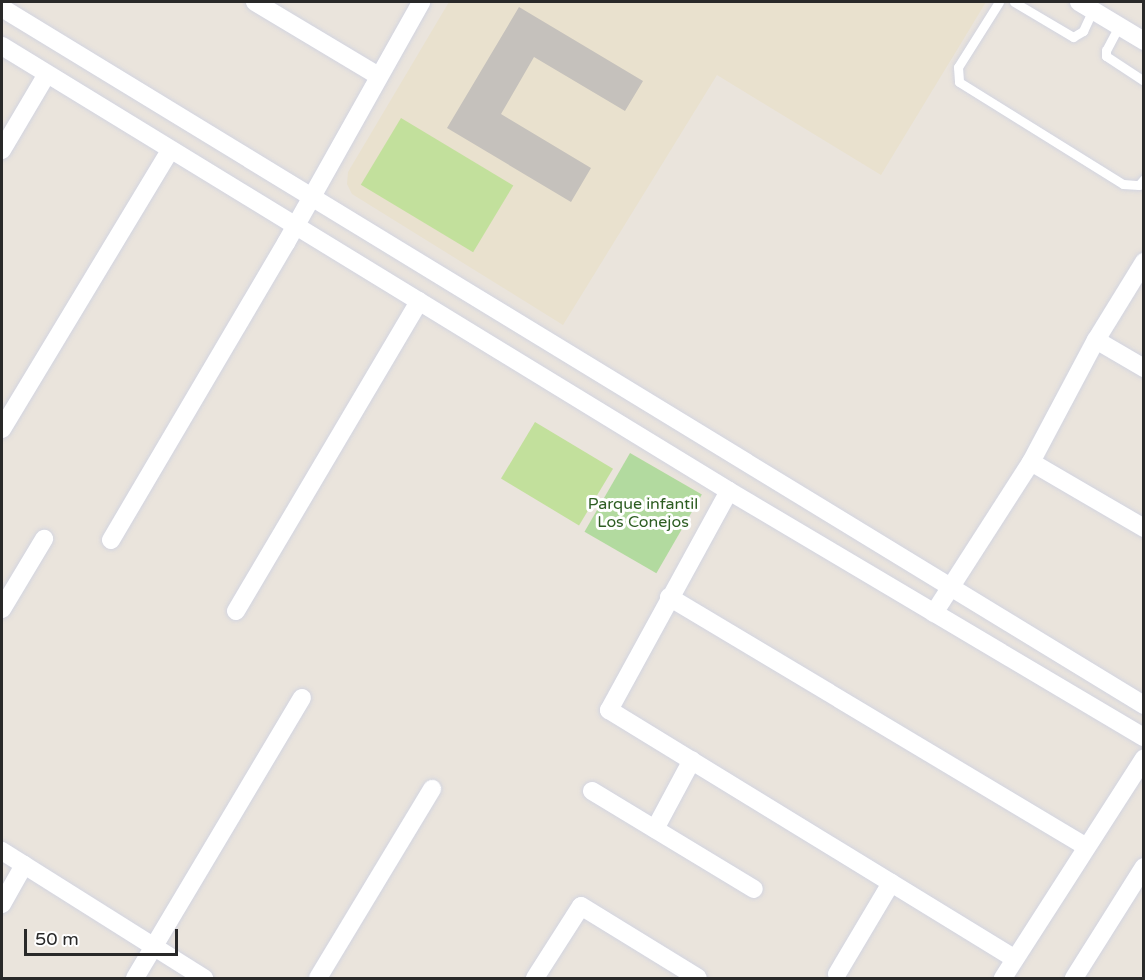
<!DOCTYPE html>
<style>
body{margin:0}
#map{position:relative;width:1145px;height:980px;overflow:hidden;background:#eae4dc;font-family:"Varela Round",sans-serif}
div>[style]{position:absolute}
.education>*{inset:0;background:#e9e1ce}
.green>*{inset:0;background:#b2da9f;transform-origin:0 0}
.pitch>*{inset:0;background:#c2e09c;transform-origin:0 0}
.building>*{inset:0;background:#c5c1bc}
.roads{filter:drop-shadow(0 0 2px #d2d4e0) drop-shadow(0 0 2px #d2d4e0)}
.service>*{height:9px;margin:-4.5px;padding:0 4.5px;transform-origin:4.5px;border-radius:4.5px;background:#fff}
.minor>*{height:18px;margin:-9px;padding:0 9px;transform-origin:9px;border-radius:9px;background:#fff}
span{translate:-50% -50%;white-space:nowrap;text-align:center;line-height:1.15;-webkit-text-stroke:6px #fff;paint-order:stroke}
.park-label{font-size:16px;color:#2d5d22}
.frame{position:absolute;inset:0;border:3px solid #292929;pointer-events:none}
.scale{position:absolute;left:24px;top:929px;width:154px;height:27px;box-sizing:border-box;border:3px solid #292929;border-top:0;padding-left:8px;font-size:18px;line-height:21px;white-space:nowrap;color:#292929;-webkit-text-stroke:4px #fff;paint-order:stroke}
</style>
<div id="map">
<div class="education">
<div style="clip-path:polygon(449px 2px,986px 2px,881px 175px,717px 75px,563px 325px,352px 194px,347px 184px,348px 172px)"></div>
</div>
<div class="green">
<div style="left:630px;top:453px;width:83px;height:91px;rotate:30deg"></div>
</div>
<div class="pitch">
<div style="left:401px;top:118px;width:131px;height:78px;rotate:31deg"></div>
<div style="left:535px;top:422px;width:91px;height:66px;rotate:31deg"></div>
</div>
<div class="building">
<div style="clip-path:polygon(519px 7px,643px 81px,625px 111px,534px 57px,501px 114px,591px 168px,571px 202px,447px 128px)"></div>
</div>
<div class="roads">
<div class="service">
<div style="left:999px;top:2px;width:77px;rotate:122.2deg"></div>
<div style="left:958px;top:67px;width:15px;rotate:86deg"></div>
<div style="left:959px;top:82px;width:193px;rotate:31.9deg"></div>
<div style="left:1123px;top:184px;width:16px;rotate:4deg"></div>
<div style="left:1139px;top:185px;width:8px;rotate:-50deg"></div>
<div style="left:1014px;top:2px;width:69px;rotate:30.7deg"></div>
<div style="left:1073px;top:37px;width:12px;rotate:-31deg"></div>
<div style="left:1083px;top:31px;width:23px;rotate:-65deg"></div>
<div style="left:1119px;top:26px;width:27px;rotate:118deg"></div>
<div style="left:1106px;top:50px;width:6px;rotate:90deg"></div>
<div style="left:1106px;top:56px;width:45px;rotate:33.3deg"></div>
</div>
<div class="minor">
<div style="left:255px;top:2px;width:142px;rotate:30.9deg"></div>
<div style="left:1079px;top:2px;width:76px;rotate:31deg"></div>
<div style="left:2px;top:8px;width:1338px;rotate:31.4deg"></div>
<div style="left:2px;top:46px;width:852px;rotate:31.47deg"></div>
<div style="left:729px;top:491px;width:482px;rotate:30.7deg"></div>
<div style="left:2px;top:150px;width:88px;rotate:-59.4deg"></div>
<div style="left:1096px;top:340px;width:56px;rotate:30.3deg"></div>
<div style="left:2px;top:429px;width:326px;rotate:-58.9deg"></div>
<div style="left:1031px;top:462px;width:131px;rotate:30.3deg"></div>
<div style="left:729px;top:491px;width:250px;rotate:118.7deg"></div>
<div style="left:609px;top:710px;width:476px;rotate:31.5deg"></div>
<div style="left:111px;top:540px;width:345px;rotate:-59.5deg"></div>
<div style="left:286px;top:243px;width:276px;rotate:-60.7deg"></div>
<div style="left:669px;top:597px;width:486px;rotate:30.9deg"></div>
<div style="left:2px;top:609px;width:82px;rotate:-59deg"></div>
<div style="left:236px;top:611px;width:360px;rotate:-59.4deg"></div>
<div style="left:934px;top:613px;width:179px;rotate:-57.3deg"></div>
<div style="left:1031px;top:462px;width:138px;rotate:-62deg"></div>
<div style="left:1096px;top:340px;width:92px;rotate:-58.4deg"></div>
<div style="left:592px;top:791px;width:189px;rotate:31.2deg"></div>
<div style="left:655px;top:829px;width:78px;rotate:-61.8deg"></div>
<div style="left:2px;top:851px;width:239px;rotate:32.2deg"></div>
<div style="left:2px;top:904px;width:45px;rotate:-60.6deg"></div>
<div style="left:837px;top:974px;width:106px;rotate:-59.3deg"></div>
<div style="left:135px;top:978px;width:326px;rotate:-59.2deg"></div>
<div style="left:318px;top:978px;width:221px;rotate:-58.9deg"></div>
<div style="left:535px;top:978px;width:85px;rotate:-57.4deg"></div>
<div style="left:581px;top:906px;width:137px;rotate:31.6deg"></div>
<div style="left:1003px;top:978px;width:261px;rotate:-57.3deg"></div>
<div style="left:1074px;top:978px;width:131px;rotate:-57.8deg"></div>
</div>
</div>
<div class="park-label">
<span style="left:643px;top:513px">Parque infantil<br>Los Conejos</span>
</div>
<div class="frame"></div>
<div class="scale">50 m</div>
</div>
